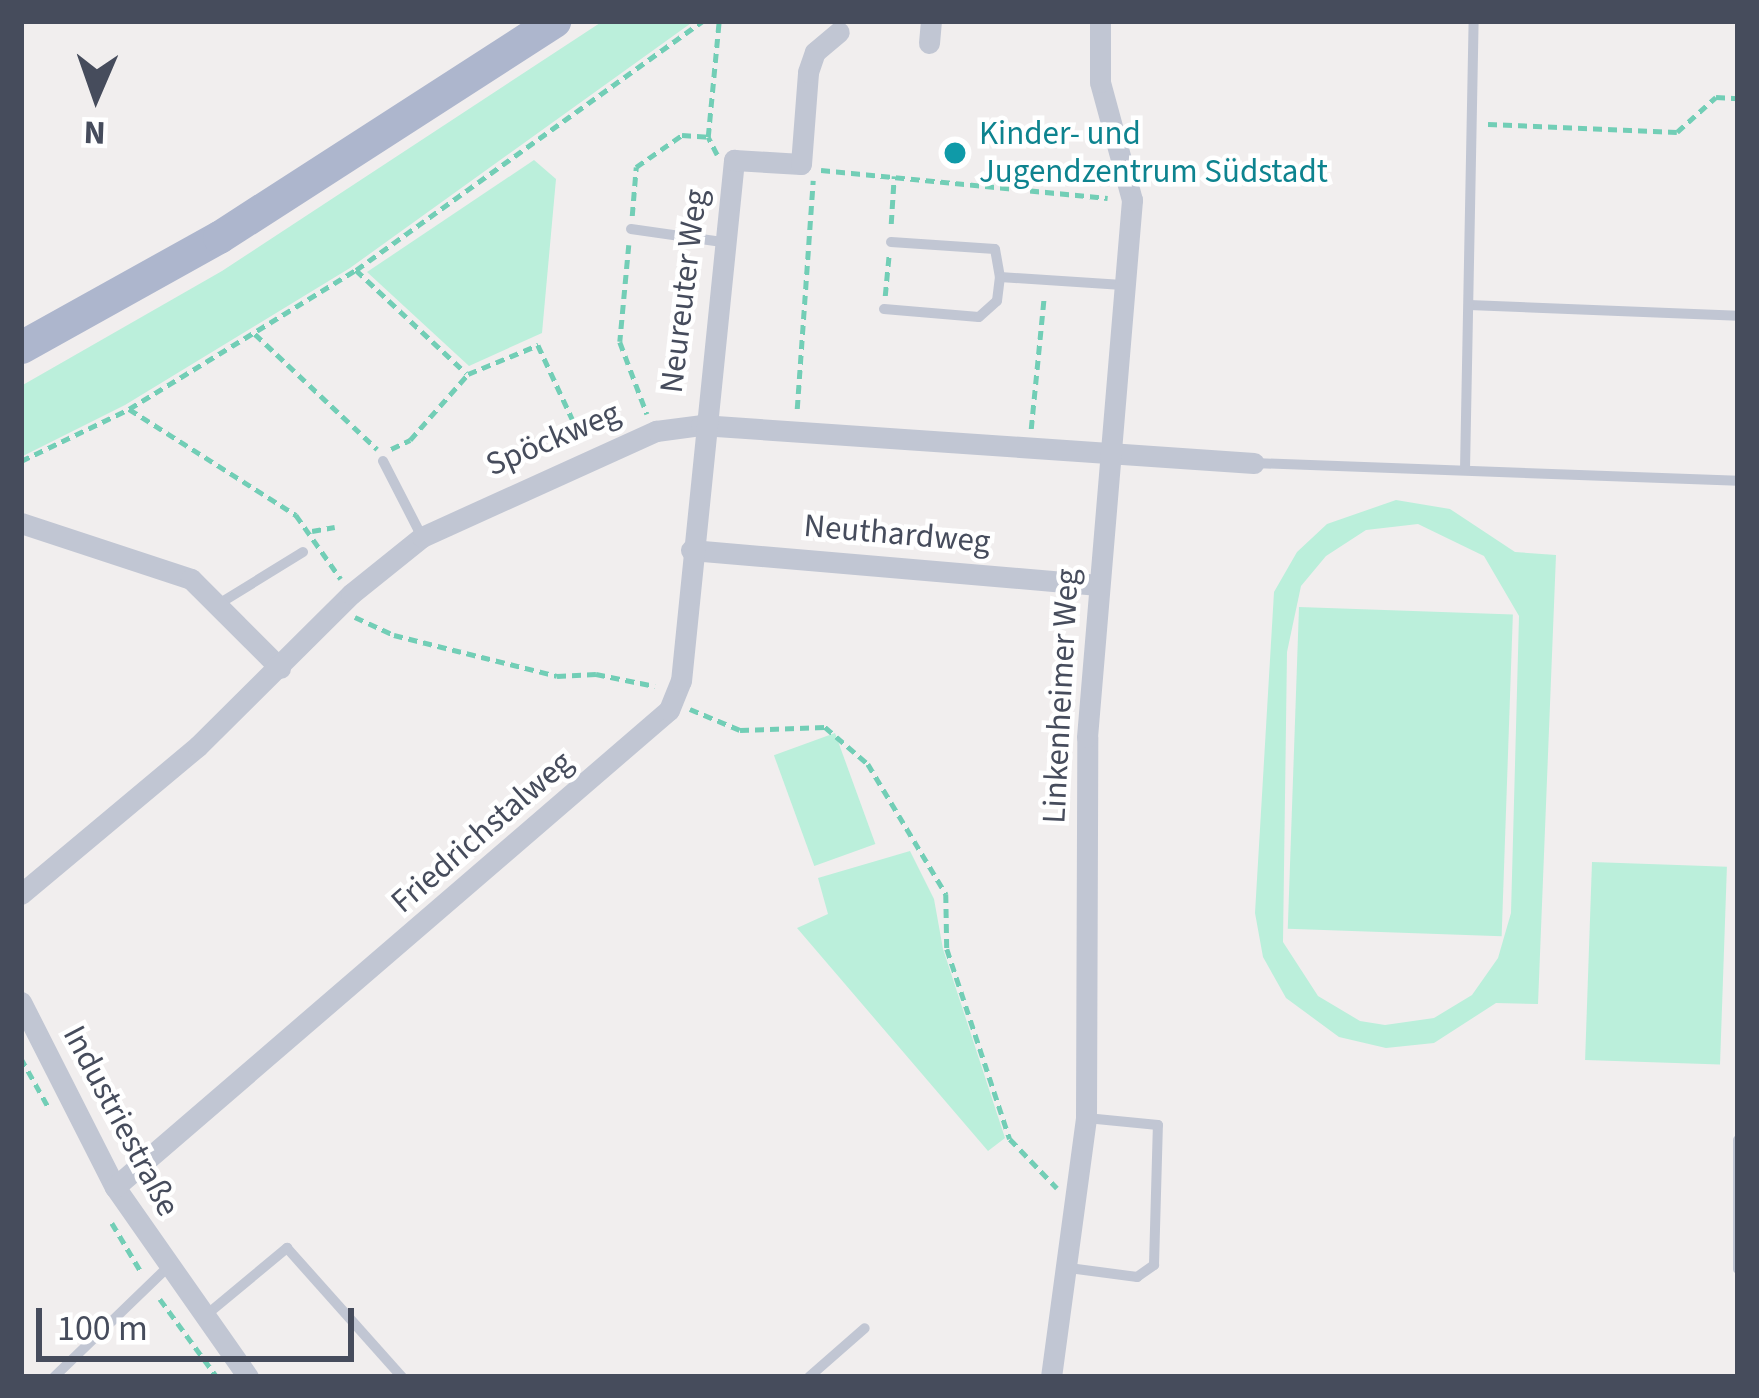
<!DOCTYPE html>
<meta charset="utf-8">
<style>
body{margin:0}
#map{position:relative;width:1759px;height:1398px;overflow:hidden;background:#f1eeee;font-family:"Source Sans 3",sans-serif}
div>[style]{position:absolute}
.green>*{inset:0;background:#bbefdb;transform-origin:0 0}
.path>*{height:4.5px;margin-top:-2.25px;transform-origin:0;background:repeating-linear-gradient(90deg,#72ceb6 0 9px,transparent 0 15px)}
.lane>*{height:10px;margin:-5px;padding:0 5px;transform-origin:5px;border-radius:5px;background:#c1c6d3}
.street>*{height:21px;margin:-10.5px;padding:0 10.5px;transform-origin:10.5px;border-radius:10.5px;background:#c1c6d3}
.primary>*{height:33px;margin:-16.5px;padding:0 16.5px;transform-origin:16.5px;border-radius:16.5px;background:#adb6cd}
.dots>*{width:33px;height:33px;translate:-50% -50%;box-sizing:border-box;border:6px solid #fff;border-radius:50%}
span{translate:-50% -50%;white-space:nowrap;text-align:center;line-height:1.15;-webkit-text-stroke:9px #fff;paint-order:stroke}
.culture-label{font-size:33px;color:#0d838f}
.left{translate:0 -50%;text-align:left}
.street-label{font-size:33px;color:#464c5c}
.frame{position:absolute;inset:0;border:24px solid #464c5c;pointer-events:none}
.north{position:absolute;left:36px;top:36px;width:120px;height:120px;-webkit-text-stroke:9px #fff;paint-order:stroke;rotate:182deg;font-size:33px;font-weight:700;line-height:48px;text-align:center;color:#464c5c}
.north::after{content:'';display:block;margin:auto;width:42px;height:54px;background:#464c5c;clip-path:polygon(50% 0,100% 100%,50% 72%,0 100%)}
.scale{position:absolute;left:36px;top:1308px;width:318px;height:54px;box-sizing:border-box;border:6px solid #464c5c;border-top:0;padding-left:15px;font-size:36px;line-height:42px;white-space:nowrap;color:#464c5c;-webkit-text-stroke:9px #fff;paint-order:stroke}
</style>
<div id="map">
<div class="green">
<div style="clip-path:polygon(603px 21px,694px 21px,350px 268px,125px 405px,21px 457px,21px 386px,222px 271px)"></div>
<div style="clip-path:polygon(534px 160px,556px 179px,542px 333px,469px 366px,367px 272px)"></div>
<div style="clip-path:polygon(evenodd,1396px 500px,1450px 509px,1515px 552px,1556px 555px,1538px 1004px,1496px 1003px,1434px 1043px,1386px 1048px,1339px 1037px,1286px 998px,1263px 957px,1255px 913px,1274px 592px,1297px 552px,1327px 524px,1396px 500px,1418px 524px,1484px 556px,1519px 616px,1511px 913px,1498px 958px,1472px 995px,1434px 1018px,1385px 1025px,1360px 1021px,1318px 996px,1283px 942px,1287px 652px,1301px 586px,1326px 556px,1366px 530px,1418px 524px)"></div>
<div style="left:1299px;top:607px;width:214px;height:322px;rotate:2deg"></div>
<div style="left:835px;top:733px;width:118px;height:65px;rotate:70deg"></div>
<div style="clip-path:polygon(910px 851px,934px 899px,943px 949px,1005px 1138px,988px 1151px,797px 928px,828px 914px,818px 878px)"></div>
<div style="left:1592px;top:862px;width:135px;height:198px;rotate:2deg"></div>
</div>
<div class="path">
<div style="left:1488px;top:124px;width:189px;rotate:2.4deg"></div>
<div style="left:1677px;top:132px;width:52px;rotate:-41.9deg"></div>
<div style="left:1716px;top:97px;width:22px;rotate:3deg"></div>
<div style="left:717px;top:155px;width:20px;rotate:-117deg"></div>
<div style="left:708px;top:137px;width:117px;rotate:-84.6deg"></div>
<div style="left:821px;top:170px;width:288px;rotate:5.6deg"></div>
<div style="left:632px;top:216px;width:49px;rotate:-85.3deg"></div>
<div style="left:636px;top:167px;width:56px;rotate:-34.8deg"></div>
<div style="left:682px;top:135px;width:26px;rotate:4deg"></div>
<div style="left:891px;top:224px;width:48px;rotate:-86.4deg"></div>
<div style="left:629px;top:245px;width:97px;rotate:95.3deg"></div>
<div style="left:620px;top:342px;width:77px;rotate:69.4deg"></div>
<div style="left:356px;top:270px;width:151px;rotate:43.1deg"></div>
<div style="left:885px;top:296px;width:42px;rotate:-84.6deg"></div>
<div style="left:255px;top:334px;width:168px;rotate:43.3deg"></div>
<div style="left:129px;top:409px;width:198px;rotate:32.4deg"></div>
<div style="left:296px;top:515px;width:78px;rotate:54.9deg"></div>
<div style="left:797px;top:409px;width:229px;rotate:-86deg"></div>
<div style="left:1031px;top:429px;width:133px;rotate:-84.4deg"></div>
<div style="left:391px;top:449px;width:21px;rotate:-25deg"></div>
<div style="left:410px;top:440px;width:88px;rotate:-48.7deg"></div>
<div style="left:468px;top:374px;width:76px;rotate:-22.5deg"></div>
<div style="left:538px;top:345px;width:105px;rotate:65.1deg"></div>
<div style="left:21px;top:461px;width:120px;rotate:-25.7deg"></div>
<div style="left:129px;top:409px;width:266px;rotate:-31.5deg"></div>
<div style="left:356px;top:270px;width:426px;rotate:-35.7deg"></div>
<div style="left:312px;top:531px;width:23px;rotate:-10deg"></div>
<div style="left:355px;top:617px;width:43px;rotate:24.8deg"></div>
<div style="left:394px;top:635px;width:168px;rotate:14.1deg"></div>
<div style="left:557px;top:676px;width:39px;rotate:-3deg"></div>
<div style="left:596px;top:674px;width:60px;rotate:11.5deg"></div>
<div style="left:690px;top:709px;width:54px;rotate:22.8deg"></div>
<div style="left:740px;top:730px;width:85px;rotate:-2deg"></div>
<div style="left:825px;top:727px;width:57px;rotate:40.7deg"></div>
<div style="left:868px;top:764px;width:152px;rotate:59deg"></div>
<div style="left:946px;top:894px;width:55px;rotate:89deg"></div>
<div style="left:947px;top:949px;width:200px;rotate:71.7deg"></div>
<div style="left:1010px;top:1139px;width:68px;rotate:46.2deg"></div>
<div style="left:21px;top:1058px;width:57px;rotate:60.8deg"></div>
<div style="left:112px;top:1223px;width:55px;rotate:59.2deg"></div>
<div style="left:160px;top:1299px;width:97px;rotate:53.8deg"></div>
</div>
<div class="lane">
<div style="left:631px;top:229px;width:92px;rotate:8.1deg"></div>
<div style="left:891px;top:242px;width:104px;rotate:3.9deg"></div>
<div style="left:995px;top:249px;width:28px;rotate:80deg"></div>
<div style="left:1000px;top:277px;width:123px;rotate:3.7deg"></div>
<div style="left:1469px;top:305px;width:269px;rotate:2.3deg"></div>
<div style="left:884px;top:309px;width:95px;rotate:4.8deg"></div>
<div style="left:979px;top:317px;width:24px;rotate:-42deg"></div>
<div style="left:997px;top:301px;width:24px;rotate:-83deg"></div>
<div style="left:383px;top:461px;width:85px;rotate:62.8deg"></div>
<div style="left:1254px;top:463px;width:484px;rotate:2.1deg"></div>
<div style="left:1465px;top:470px;width:449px;rotate:-88.9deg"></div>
<div style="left:217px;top:605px;width:101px;rotate:-31.6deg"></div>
<div style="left:1738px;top:1140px;width:129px;rotate:90deg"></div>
<div style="left:1069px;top:1268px;width:69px;rotate:7.5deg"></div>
<div style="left:1137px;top:1277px;width:21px;rotate:-35deg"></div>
<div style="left:1154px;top:1265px;width:140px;rotate:-88.4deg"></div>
<div style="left:1158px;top:1125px;width:72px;rotate:-174.4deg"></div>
<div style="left:205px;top:1316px;width:107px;rotate:-39.7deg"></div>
<div style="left:287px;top:1248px;width:173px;rotate:48.3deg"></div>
<div style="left:54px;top:1377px;width:156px;rotate:-44deg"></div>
<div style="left:809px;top:1377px;width:74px;rotate:-41.2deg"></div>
</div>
<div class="street">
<div style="left:929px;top:43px;width:22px;rotate:-85deg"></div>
<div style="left:21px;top:523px;width:179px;rotate:18.2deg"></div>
<div style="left:191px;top:579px;width:126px;rotate:45deg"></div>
<div style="left:691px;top:550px;width:409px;rotate:4.9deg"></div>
<div style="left:21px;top:894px;width:231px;rotate:-39.9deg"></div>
<div style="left:198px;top:746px;width:216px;rotate:-44.8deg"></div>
<div style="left:351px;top:594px;width:91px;rotate:-38.8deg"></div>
<div style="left:422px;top:537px;width:257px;rotate:-24.4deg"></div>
<div style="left:656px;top:431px;width:45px;rotate:-7.6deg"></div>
<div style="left:701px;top:425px;width:554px;rotate:3.93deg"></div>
<div style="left:21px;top:1002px;width:208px;rotate:63.1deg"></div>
<div style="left:115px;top:1187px;width:232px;rotate:55deg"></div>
<div style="left:115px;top:1187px;width:731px;rotate:-40.73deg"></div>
<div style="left:669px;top:710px;width:31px;rotate:-68deg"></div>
<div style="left:681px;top:681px;width:524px;rotate:-84.19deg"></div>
<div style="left:734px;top:160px;width:67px;rotate:3.4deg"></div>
<div style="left:801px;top:164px;width:92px;rotate:-85.6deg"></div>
<div style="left:808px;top:72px;width:21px;rotate:-71deg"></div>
<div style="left:815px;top:52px;width:31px;rotate:-40deg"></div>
<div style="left:1051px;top:1377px;width:261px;rotate:-82.3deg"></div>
<div style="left:1086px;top:1118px;width:381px;rotate:-89.8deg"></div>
<div style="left:1087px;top:737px;width:539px;rotate:-85.21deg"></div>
<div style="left:1132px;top:200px;width:122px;rotate:-105.2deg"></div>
<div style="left:1100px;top:82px;width:61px;rotate:-90deg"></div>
</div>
<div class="primary">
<div style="left:21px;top:347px;width:227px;rotate:-29.1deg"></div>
<div style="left:219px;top:237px;width:399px;rotate:-32.8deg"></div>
</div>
<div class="dots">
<div style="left:955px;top:153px;background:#0f9aa8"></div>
</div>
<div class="culture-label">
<span class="left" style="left:979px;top:153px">Kinder- und<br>Jugendzentrum Südstadt</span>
</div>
<div class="street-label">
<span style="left:684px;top:291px;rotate:-83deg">Neureuter Weg</span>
<span style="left:553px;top:439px;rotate:-23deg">Spöckweg</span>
<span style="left:897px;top:534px;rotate:5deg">Neuthardweg</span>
<span style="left:1061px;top:696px;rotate:-87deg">Linkenheimer Weg</span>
<span style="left:482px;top:832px;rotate:-41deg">Friedrichstalweg</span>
<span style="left:121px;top:1121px;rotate:62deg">Industriestraße</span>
</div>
<div class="frame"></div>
<div class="north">N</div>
<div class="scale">100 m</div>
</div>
